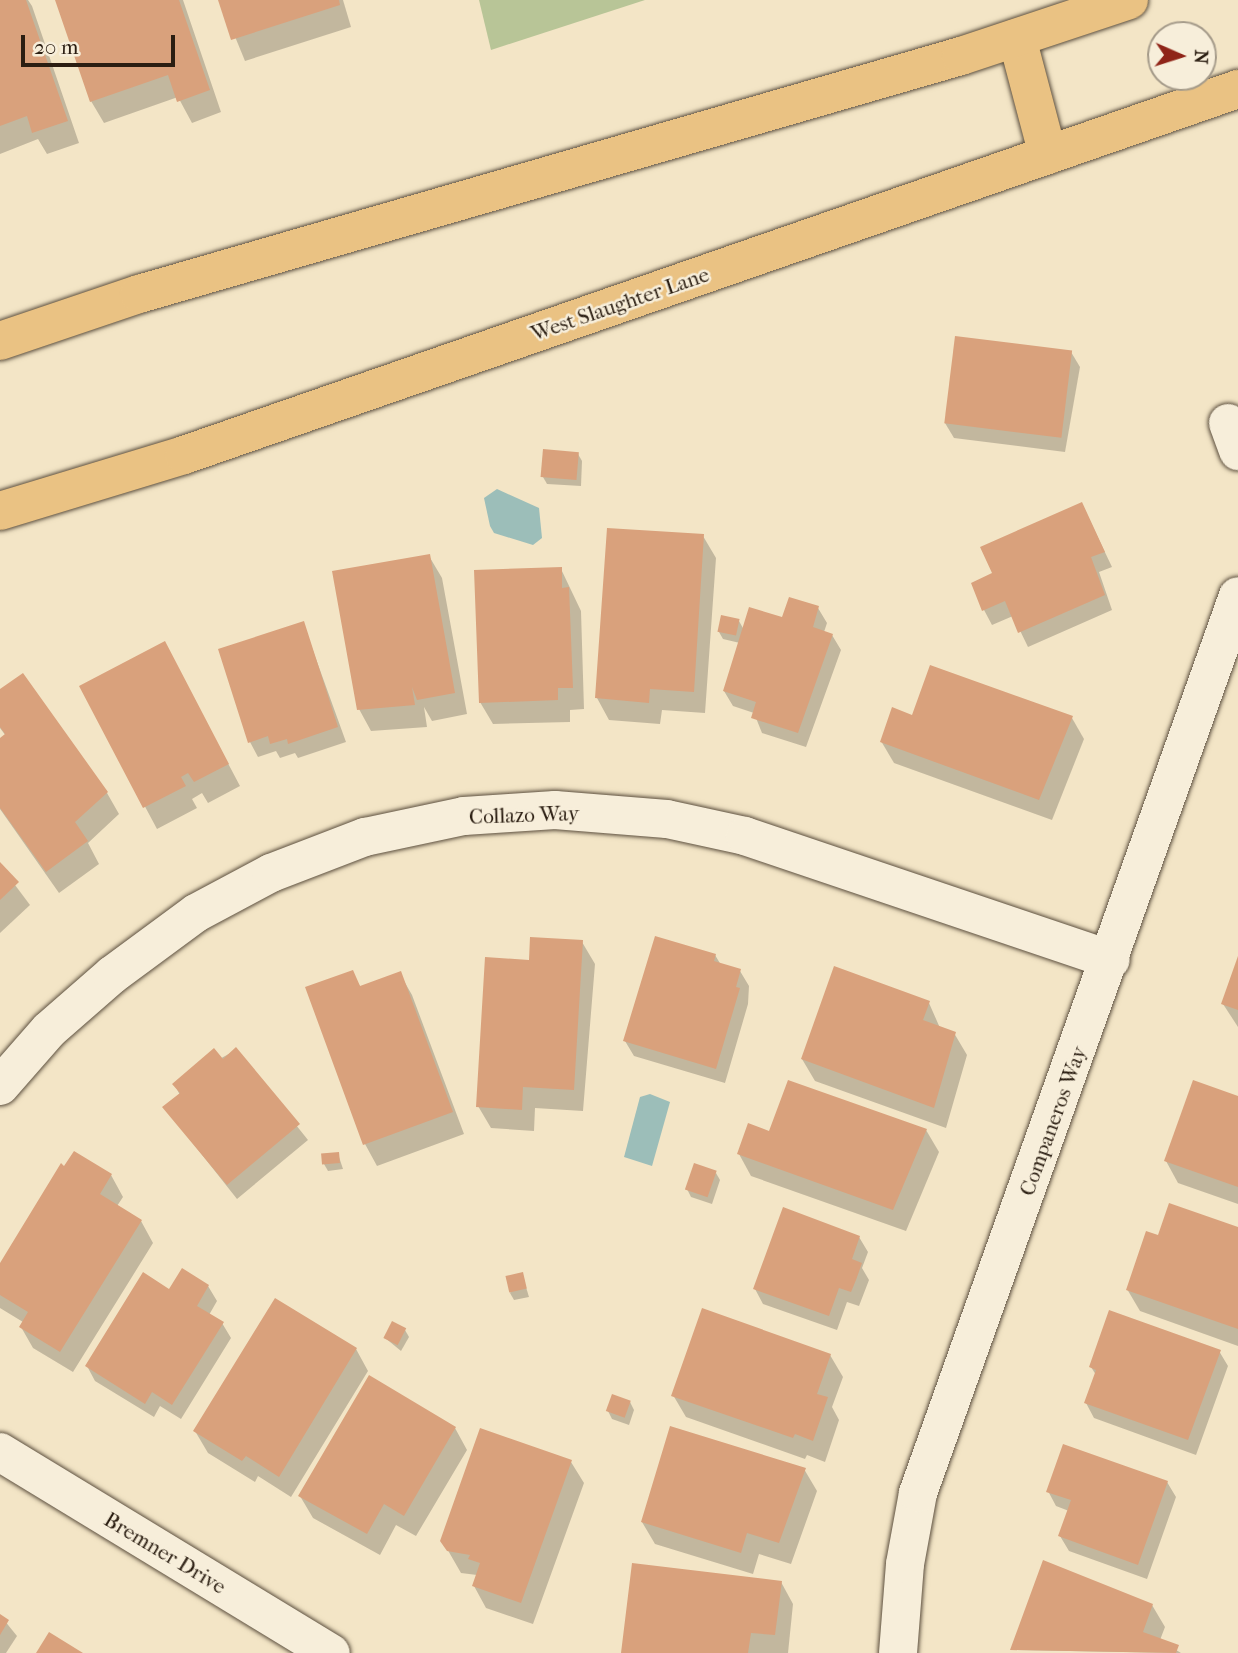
<!DOCTYPE html>
<style>
body{margin:0}
#map{position:relative;width:1238px;height:1653px;overflow:hidden;background:#f3e5c6;font-family:"IM FELL French Canon",serif}
div>[style]{position:absolute}
.green>*{inset:0;background:#b8c597}
.water>*{inset:0;background:#9cbeb9}
.shadow>*{inset:0;background:#0003}
.building>*{inset:0;background:#d9a17c;transform-origin:0 0}
.roads{filter:drop-shadow(0 0 2px #5d503f) drop-shadow(0 0 2px #5d503f)}
.minor>*{height:38px;margin:-19px;padding:0 19px;transform-origin:19px;border-radius:19px;background:#f7eeda}
.major>*{height:38px;margin:-19px;padding:0 19px;transform-origin:19px;border-radius:19px;background:#eac283}
span{translate:-50% -50%;white-space:nowrap;text-align:center;line-height:1.15;-webkit-text-stroke:5px #f7eeda;paint-order:stroke}
.street-label{font-size:21px;color:#2b1e12}
.north{position:absolute;left:1147px;top:21px;width:70px;height:70px;box-sizing:border-box;background:#f7eeda;border:2px solid #a59b8a;border-radius:50%;rotate:93deg;font-size:19px;font-weight:700;line-height:28px;text-align:center;color:#2b1e12}
.north::after{content:'';display:block;margin:auto;width:24px;height:32px;background:#8f2418;clip-path:polygon(50% 0,100% 100%,50% 72%,0 100%)}
.scale{position:absolute;left:21px;top:35px;width:154px;height:32px;box-sizing:border-box;border:4px solid #2b1e12;border-top:0;padding-left:9px;font-size:21px;line-height:24px;white-space:nowrap;color:#2b1e12;-webkit-text-stroke:5px #f7eeda;paint-order:stroke}
</style>
<div id="map">
<div class="green">
<div style="clip-path:polygon(479px 0,645px 0,491px 50px)"></div>
</div>
<div class="water">
<div style="clip-path:polygon(497px 489px,539px 508px,542px 538px,533px 545px,494px 533px,490px 526px,484px 498px)"></div>
<div style="clip-path:polygon(650px 1094px,670px 1102px,652px 1166px,624px 1157px,640px 1097px)"></div>
</div>
<div class="shadow">
<div style="clip-path:polygon(0 0,28px 0,32px 6px,79px 143px,47px 154px,38px 139px,0 154px)"></div>
<div style="clip-path:polygon(57px 0,183px 0,221px 112px,192px 123px,178px 97px,104px 123px,91px 101px)"></div>
<div style="clip-path:polygon(220px 0,343px 0,351px 27px,245px 61px)"></div>
<div style="clip-path:polygon(1071px 352px,1080px 367px,1065px 452px,954px 438px,945px 423px)"></div>
<div style="clip-path:polygon(578px 454px,582px 461px,581px 486px,547px 484px,543px 477px)"></div>
<div style="clip-path:polygon(1082px 504px,1112px 567px,1099px 572px,1112px 610px,1028px 647px,1013px 616px,992px 625px,984px 610px,995px 574px)"></div>
<div style="clip-path:polygon(703px 536px,716px 558px,705px 713px,662px 710px,660px 724px,609px 720px,597px 698px)"></div>
<div style="clip-path:polygon(429px 556px,442px 578px,467px 714px,432px 721px,424px 707px,427px 727px,371px 731px,359px 709px)"></div>
<div style="clip-path:polygon(561px 569px,581px 611px,584px 709px,570px 710px,570px 722px,493px 724px,480px 702px)"></div>
<div style="clip-path:polygon(818px 608px,827px 623px,824px 632px,832px 635px,841px 650px,806px 747px,762px 733px,754px 713px,733px 706px,724px 691px,740px 643px,723px 639px,719px 632px,739px 621px,744px 630px)"></div>
<div style="clip-path:polygon(303px 623px,346px 742px,298px 758px,295px 753px,280px 758px,276px 751px,258px 757px,250px 742px)"></div>
<div style="clip-path:polygon(176px 665px,240px 786px,208px 803px,202px 793px,192px 799px,197px 808px,157px 829px,81px 687px)"></div>
<div style="clip-path:polygon(0 691px,107px 793px,119px 814px,88px 843px,99px 864px,59px 893px,0 809px,0 740px,6px 736px,0 728px)"></div>
<div style="clip-path:polygon(914px 717px,1072px 718px,1084px 739px,1052px 820px,894px 763px,881px 741px)"></div>
<div style="clip-path:polygon(0 865px,30px 905px,0 933px)"></div>
<div style="clip-path:polygon(582px 942px,595px 964px,583px 1111px,535px 1108px,534px 1131px,491px 1128px,478px 1106px,531px 962px)"></div>
<div style="clip-path:polygon(715px 955px,721px 965px,740px 971px,749px 986px,748px 1004px,725px 1083px,634px 1056px,625px 1041px)"></div>
<div style="clip-path:polygon(1238px 960px,1238px 1027px,1223px 1004px)"></div>
<div style="clip-path:polygon(352px 972px,361px 988px,400px 974px,412px 995px,464px 1134px,377px 1166px,365px 1144px,307px 988px)"></div>
<div style="clip-path:polygon(929px 1003px,940px 1028px,954px 1033px,967px 1055px,946px 1128px,815px 1081px,802px 1059px)"></div>
<div style="clip-path:polygon(236px 1050px,308px 1140px,237px 1199px,165px 1108px,180px 1095px,174px 1084px)"></div>
<div style="clip-path:polygon(1238px 1098px,1238px 1204px,1178px 1183px,1166px 1161px)"></div>
<div style="clip-path:polygon(926px 1130px,939px 1152px,906px 1231px,751px 1176px,739px 1154px,771px 1133px)"></div>
<div style="clip-path:polygon(338px 1154px,343px 1169px,328px 1171px,324px 1164px)"></div>
<div style="clip-path:polygon(716px 1173px,720px 1180px,712px 1204px,691px 1197px,687px 1189px)"></div>
<div style="clip-path:polygon(111px 1175px,123px 1197px,117px 1206px,141px 1221px,153px 1243px,73px 1372px,33px 1348px,21px 1327px,23px 1322px,0 1308px,0 1266px)"></div>
<div style="clip-path:polygon(1238px 1229px,1238px 1346px,1140px 1311px,1127px 1289px,1159px 1237px)"></div>
<div style="clip-path:polygon(859px 1237px,868px 1252px,862px 1268px,869px 1280px,859px 1306px,847px 1302px,837px 1330px,763px 1304px,755px 1289px)"></div>
<div style="clip-path:polygon(522px 1274px,529px 1297px,514px 1300px,510px 1293px)"></div>
<div style="clip-path:polygon(208px 1286px,217px 1301px,209px 1315px,222px 1323px,231px 1338px,181px 1419px,160px 1406px,154px 1417px,95px 1381px,87px 1366px,170px 1292px)"></div>
<div style="clip-path:polygon(405px 1330px,409px 1337px,401px 1351px,384px 1337px)"></div>
<div style="clip-path:polygon(356px 1349px,368px 1371px,291px 1497px,258px 1476px,255px 1482px,208px 1453px,195px 1431px)"></div>
<div style="clip-path:polygon(1219px 1351px,1228px 1366px,1196px 1455px,1094px 1418px,1086px 1403px,1096px 1375px,1091px 1367px)"></div>
<div style="clip-path:polygon(830px 1355px,843px 1377px,832px 1407px,839px 1420px,825px 1462px,807px 1455px,805px 1459px,686px 1417px,673px 1395px)"></div>
<div style="clip-path:polygon(630px 1402px,634px 1410px,629px 1425px,612px 1419px,608px 1411px)"></div>
<div style="clip-path:polygon(455px 1428px,467px 1450px,416px 1536px,396px 1525px,380px 1555px,313px 1518px,300px 1496px)"></div>
<div style="clip-path:polygon(571px 1462px,584px 1483px,533px 1624px,486px 1608px,474px 1586px,477px 1575px,461px 1573px,442px 1540px)"></div>
<div style="clip-path:polygon(804px 1469px,817px 1491px,791px 1564px,759px 1554px,753px 1574px,655px 1544px,642px 1522px)"></div>
<div style="clip-path:polygon(1167px 1482px,1176px 1497px,1147px 1579px,1069px 1551px,1060px 1536px,1069px 1511px,1056px 1506px,1048px 1491px)"></div>
<div style="clip-path:polygon(781px 1582px,793px 1604px,788px 1653px,623px 1653px)"></div>
<div style="clip-path:polygon(1152px 1605px,1165px 1627px,1160px 1640px,1181px 1653px,1012px 1650px)"></div>
<div style="clip-path:polygon(0 1615px,17px 1636px,6px 1653px,0 1653px)"></div>
</div>
<div class="building">
<div style="clip-path:polygon(0 0,26px 0,68px 121px,32px 133px,27px 116px,0 126px)"></div>
<div style="clip-path:polygon(55px 0,179px 0,210px 90px,177px 102px,168px 75px,90px 102px)"></div>
<div style="clip-path:polygon(218px 0,339px 0,340px 5px,231px 40px)"></div>
<div style="left:955px;top:336px;width:118px;height:88px;rotate:7deg"></div>
<div style="left:543px;top:449px;width:36px;height:28px;rotate:5deg"></div>
<div style="clip-path:polygon(1082px 502px,1105px 552px,1091px 557px,1105px 595px,1018px 633px,1005px 601px,982px 611px,971px 583px,992px 573px,980px 547px)"></div>
<div style="clip-path:polygon(607px 528px,704px 534px,694px 692px,650px 689px,649px 703px,595px 698px)"></div>
<div style="clip-path:polygon(430px 554px,455px 693px,417px 700px,412px 687px,415px 705px,357px 710px,332px 571px)"></div>
<div style="clip-path:polygon(562px 567px,562px 588px,569px 587px,573px 688px,558px 688px,558px 700px,479px 703px,474px 570px)"></div>
<div style="clip-path:polygon(789px 597px,819px 606px,813px 627px,833px 634px,798px 733px,751px 718px,756px 702px,723px 691px,749px 607px,782px 617px)"></div>
<div style="left:721px;top:615px;width:19px;height:17px;rotate:12deg"></div>
<div style="clip-path:polygon(304px 621px,338px 727px,288px 744px,287px 739px,270px 744px,268px 736px,248px 743px,218px 649px)"></div>
<div style="clip-path:polygon(165px 641px,229px 764px,194px 782px,188px 773px,181px 777px,186px 786px,143px 808px,79px 686px)"></div>
<div style="clip-path:polygon(930px 665px,1073px 716px,1039px 800px,880px 742px,892px 707px,912px 715px)"></div>
<div style="clip-path:polygon(23px 673px,108px 792px,75px 822px,88px 841px,46px 872px,0 808px,0 738px,5px 734px,0 727px,0 689px)"></div>
<div style="clip-path:polygon(0 862px,19px 882px,0 900px)"></div>
<div style="clip-path:polygon(655px 936px,716px 954px,714px 961px,741px 969px,736px 987px,740px 988px,716px 1069px,623px 1041px)"></div>
<div style="clip-path:polygon(530px 937px,583px 940px,574px 1090px,523px 1087px,522px 1110px,476px 1107px,485px 957px,529px 960px)"></div>
<div style="clip-path:polygon(1238px 956px,1238px 1010px,1221px 1004px)"></div>
<div style="clip-path:polygon(834px 966px,930px 1001px,923px 1020px,956px 1032px,934px 1108px,801px 1059px)"></div>
<div style="clip-path:polygon(353px 970px,360px 986px,401px 971px,453px 1112px,363px 1145px,305px 987px)"></div>
<div style="clip-path:polygon(236px 1047px,300px 1124px,227px 1185px,162px 1107px,180px 1093px,172px 1084px,214px 1048px,223px 1059px)"></div>
<div style="clip-path:polygon(788px 1080px,927px 1129px,893px 1210px,737px 1154px,748px 1123px,769px 1131px)"></div>
<div style="clip-path:polygon(1193px 1080px,1238px 1096px,1238px 1187px,1164px 1161px)"></div>
<div style="clip-path:polygon(74px 1151px,112px 1174px,100px 1194px,142px 1220px,60px 1352px,19px 1327px,28px 1312px,0 1295px,0 1263px,61px 1163px,64px 1166px)"></div>
<div style="left:339px;top:1152px;width:11px;height:18px;rotate:85deg"></div>
<div style="left:694px;top:1163px;width:24px;height:28px;rotate:19deg"></div>
<div style="clip-path:polygon(1169px 1203px,1238px 1227px,1238px 1329px,1126px 1290px,1146px 1231px,1158px 1235px)"></div>
<div style="clip-path:polygon(783px 1207px,860px 1236px,852px 1259px,862px 1263px,856px 1280px,851px 1292px,839px 1288px,829px 1316px,753px 1289px)"></div>
<div style="clip-path:polygon(182px 1268px,209px 1285px,197px 1306px,224px 1322px,172px 1405px,152px 1392px,145px 1404px,85px 1366px,143px 1272px,169px 1289px)"></div>
<div style="left:523px;top:1272px;width:17px;height:18px;rotate:77deg"></div>
<div style="clip-path:polygon(275px 1298px,357px 1348px,279px 1477px,246px 1456px,242px 1461px,193px 1431px)"></div>
<div style="clip-path:polygon(702px 1308px,831px 1354px,817px 1394px,828px 1397px,813px 1441px,795px 1434px,793px 1438px,671px 1396px)"></div>
<div style="clip-path:polygon(1109px 1310px,1221px 1350px,1188px 1440px,1084px 1403px,1096px 1370px,1089px 1367px)"></div>
<div style="left:392px;top:1321px;width:16px;height:19px;rotate:27deg"></div>
<div style="clip-path:polygon(369px 1375px,456px 1427px,404px 1516px,384px 1504px,367px 1534px,298px 1496px)"></div>
<div style="left:612px;top:1394px;width:20px;height:18px;rotate:20deg"></div>
<div style="clip-path:polygon(670px 1426px,806px 1468px,779px 1543px,747px 1533px,741px 1553px,641px 1522px)"></div>
<div style="clip-path:polygon(480px 1428px,572px 1460px,521px 1603px,472px 1586px,480px 1563px,468px 1559px,470px 1555px,447px 1551px,440px 1541px)"></div>
<div style="clip-path:polygon(1063px 1444px,1168px 1481px,1138px 1565px,1058px 1536px,1071px 1500px,1046px 1492px)"></div>
<div style="clip-path:polygon(1043px 1560px,1153px 1604px,1143px 1632px,1179px 1645px,1176px 1653px,1010px 1650px)"></div>
<div style="clip-path:polygon(632px 1563px,782px 1581px,775px 1635px,751px 1633px,748px 1653px,621px 1653px)"></div>
<div style="clip-path:polygon(0 1614px,9px 1620px,0 1635px)"></div>
<div style="clip-path:polygon(49px 1632px,83px 1653px,36px 1653px)"></div>
</div>
<div class="roads">
<div class="minor">
<div style="left:1228px;top:423px;width:30px;rotate:70deg"></div>
<div style="left:0;top:1086px;width:74px;rotate:-48.8deg"></div>
<div style="left:49px;top:1030px;width:84px;rotate:-41.1deg"></div>
<div style="left:112px;top:975px;width:104px;rotate:-36.4deg"></div>
<div style="left:196px;top:913px;width:85px;rotate:-28.1deg"></div>
<div style="left:271px;top:873px;width:101px;rotate:-21deg"></div>
<div style="left:365px;top:837px;width:101px;rotate:-12deg"></div>
<div style="left:464px;top:816px;width:91px;rotate:-3.8deg"></div>
<div style="left:555px;top:810px;width:112px;rotate:4.6deg"></div>
<div style="left:667px;top:819px;width:80px;rotate:12.3deg"></div>
<div style="left:745px;top:836px;width:386px;rotate:18.7deg"></div>
<div style="left:0;top:1452px;width:387px;rotate:31.3deg"></div>
<div style="left:898px;top:1653px;width:89px;rotate:-85.5deg"></div>
<div style="left:905px;top:1564px;width:72px;rotate:-79.6deg"></div>
<div style="left:918px;top:1493px;width:952px;rotate:-70.37deg"></div>
</div>
<div class="major">
<div style="left:1017px;top:38px;width:121px;rotate:75.2deg"></div>
<div style="left:0;top:341px;width:147px;rotate:-18.7deg"></div>
<div style="left:139px;top:294px;width:856px;rotate:-16.15deg"></div>
<div style="left:961px;top:56px;width:177px;rotate:-18.4deg"></div>
<div style="left:0;top:511px;width:192px;rotate:-16.9deg"></div>
<div style="left:184px;top:455px;width:1116px;rotate:-19.15deg"></div>
</div>
</div>
<div class="street-label">
<span style="left:620px;top:304px;rotate:-19deg">West Slaughter Lane</span>
<span style="left:524px;top:815px;rotate:-2deg">Collazo Way</span>
<span style="left:1053px;top:1121px;rotate:-70deg">Companeros Way</span>
<span style="left:165px;top:1553px;rotate:31deg">Bremner Drive</span>
</div>
<div class="north">N</div>
<div class="scale">20 m</div>
</div>
